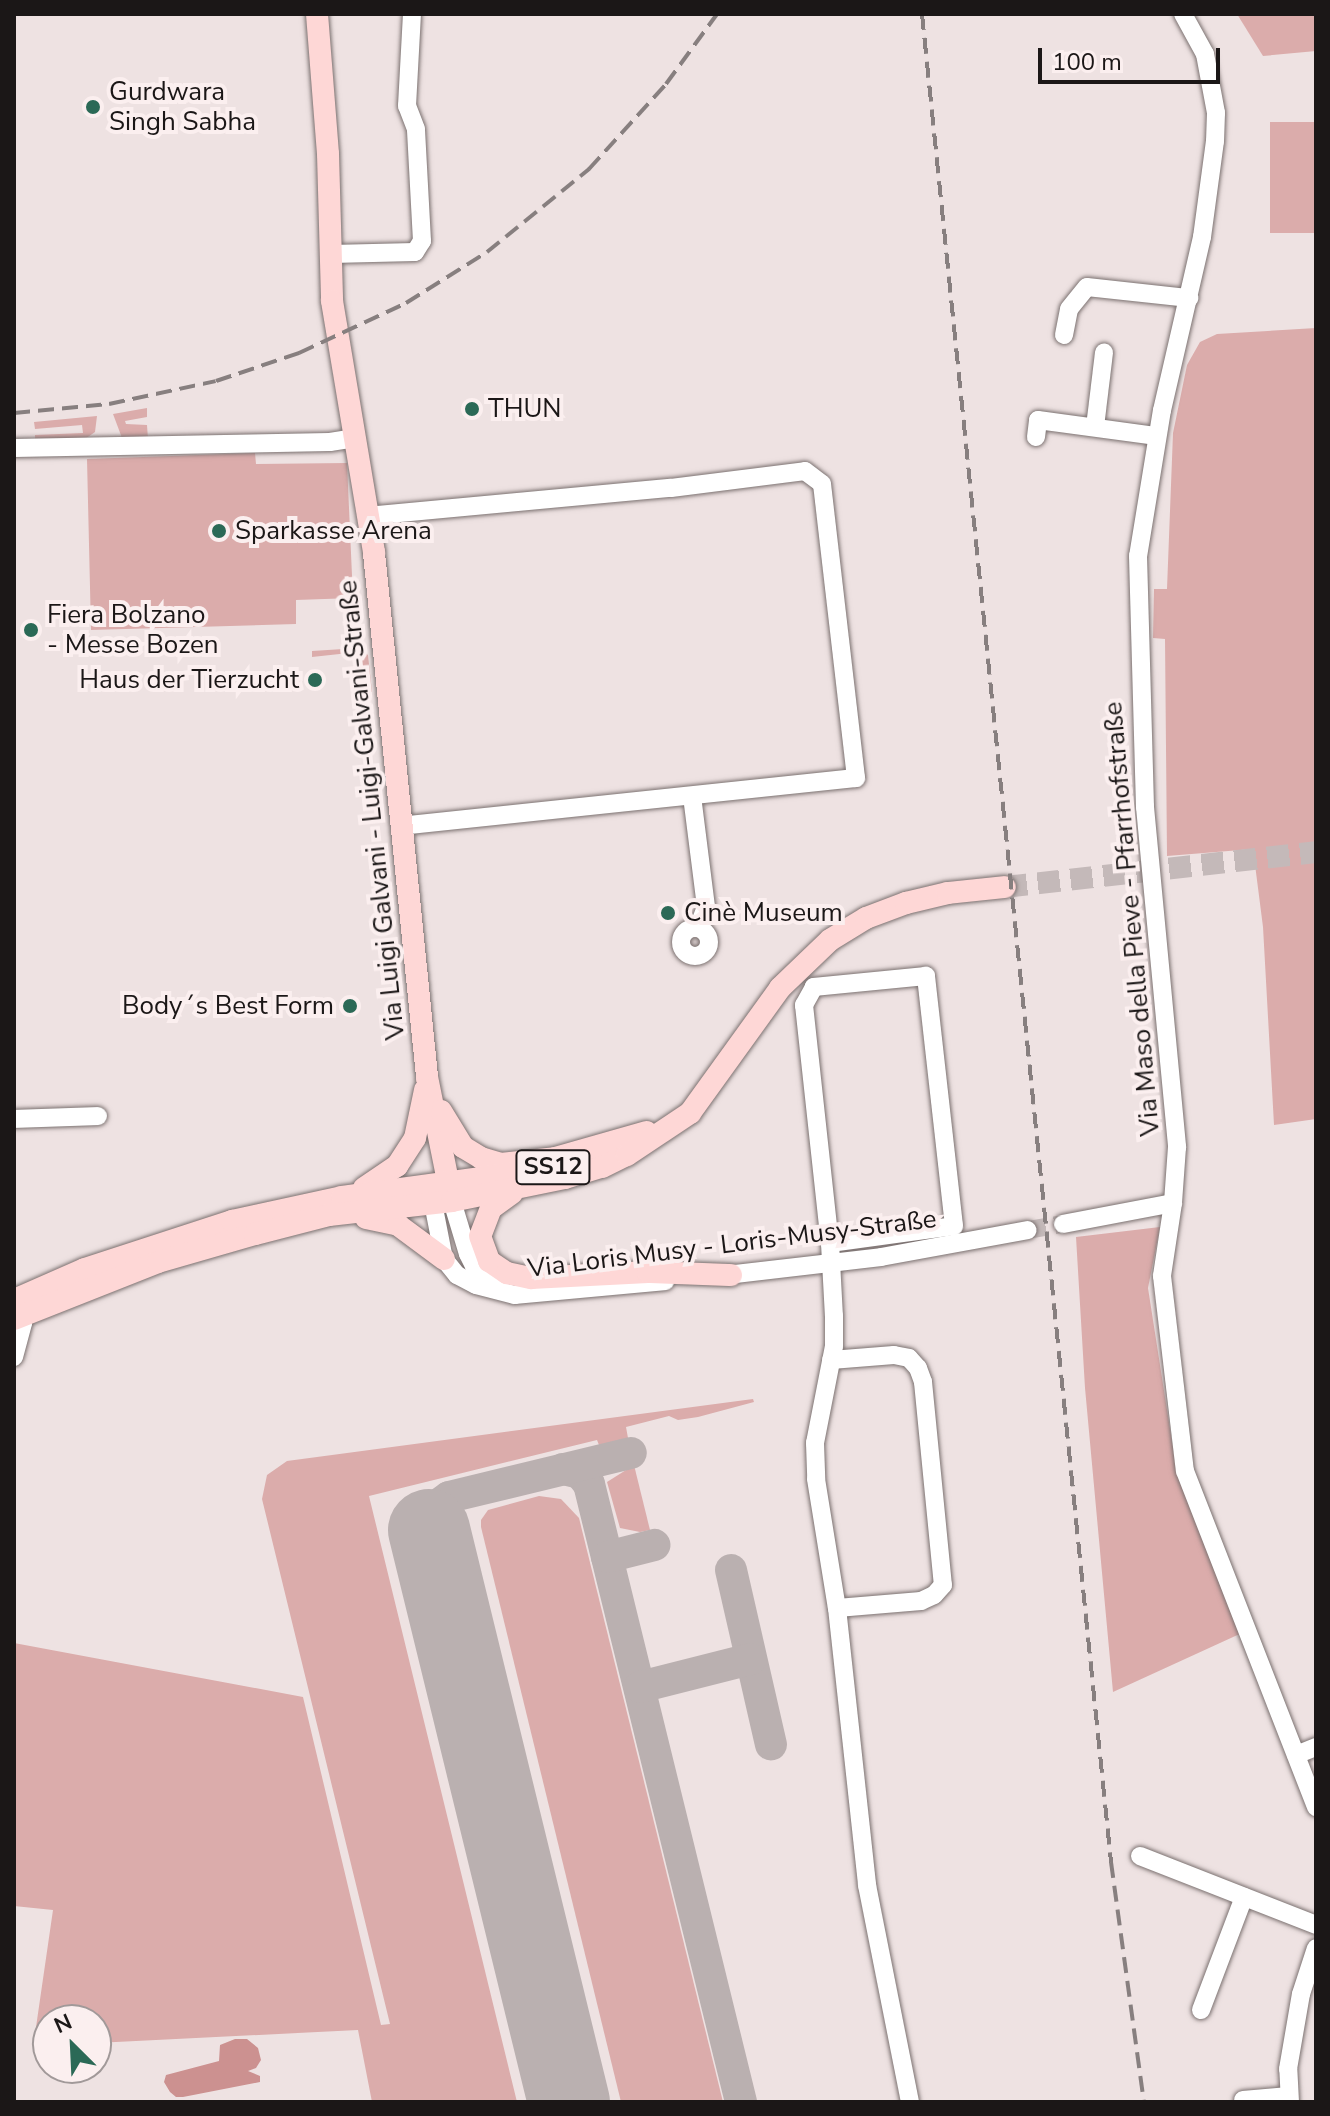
<!DOCTYPE html>
<meta charset="utf-8">
<style>
body{margin:0}
#map{position:relative;width:1330px;height:2116px;overflow:hidden;background:#eee2e2;font-family:"Nunito Sans",sans-serif}
div>[style]{position:absolute}
.green>*{inset:0;background:#dbacab;transform-origin:0 0}
.forest>*{inset:0;background:#cc9190}
.taxiway>*{height:32px;margin:-16px;padding:0 16px;transform-origin:16px;border-radius:16px;background:#bab0b0}
.runway>*{height:82px;margin:-41px;padding:0 41px;transform-origin:41px;border-radius:41px;background:#bab0b0}
.minor-tunnel>*{height:18px;margin-top:-9px;transform-origin:0;background:repeating-linear-gradient(90deg,#c4b9b9 0 18px,transparent 0 27px)}
.major-tunnel>*{height:22px;margin-top:-11px;transform-origin:0;background:repeating-linear-gradient(90deg,#c4b9b9 0 22px,transparent 0 33px)}
.roads{filter:drop-shadow(0 0 2px #7b7170) drop-shadow(0 0 2px #7b7170)}
.minor>*{height:18px;margin:-9px;padding:0 9px;transform-origin:9px;border-radius:9px;background:#fff}
.minor>.ring{margin:-9px;padding:0;box-sizing:content-box;background:none;border:18px solid #fff;border-radius:50%}
.major>*{height:22px;margin:-11px;padding:0 11px;transform-origin:11px;border-radius:11px;background:#fed7d6}
.rail>*{height:4px;margin-top:-2px;transform-origin:0;background:repeating-linear-gradient(90deg,#877f7f 0 16px,transparent 0 24px)}
.dots>*{width:22px;height:22px;translate:-50% -50%;box-sizing:border-box;border:4px solid #fbefef;border-radius:50%}
span{translate:-50% -50%;white-space:nowrap;text-align:center;line-height:1.15;-webkit-text-stroke:8px #fbefef;paint-order:stroke}
.shield-label span{padding:2px 6px;background:#fbefef;border:2px solid;border-radius:6px;-webkit-text-stroke-width:0}
.shield-label{font-size:24px;color:#1b1717;font-weight:700}
.poi-label{font-size:26px;color:#1b1717}
.left{translate:0 -50%;text-align:left}
.right{translate:-100% -50%;text-align:right}
.street-label{font-size:26px;color:#1b1717}
.frame{position:absolute;inset:0;border:16px solid #1b1717;pointer-events:none}
.north{position:absolute;left:32px;top:2004px;width:80px;height:80px;box-sizing:border-box;background:#fbefef;border:2px solid #a19999;border-radius:50%;rotate:336deg;font-size:22px;font-weight:700;line-height:32px;text-align:center;color:#1b1717}
.north::after{content:'';display:block;margin:auto;width:28px;height:36px;background:#2b6956;clip-path:polygon(50% 0,100% 100%,50% 72%,0 100%)}
.scale{position:absolute;left:1038px;top:48px;width:182px;height:36px;box-sizing:border-box;border:4px solid #1b1717;border-top:0;padding-left:10px;font-size:24px;line-height:28px;white-space:nowrap;color:#1b1717;-webkit-text-stroke:6px #fbefef;paint-order:stroke}
</style>
<div id="map">
<div class="green">
<div style="clip-path:polygon(1237px 14px,1316px 14px,1316px 51px,1263px 56px)"></div>
<div style="left:1316px;top:122px;width:111px;height:46px;rotate:90deg"></div>
<div style="clip-path:polygon(1316px 328px,1316px 1119px,1274px 1125px,1263px 927px,1253px 849px,1167px 856px,1165px 639px,1153px 638px,1154px 589px,1167px 589px,1173px 433px,1187px 365px,1200px 342px,1217px 334px)"></div>
<div style="clip-path:polygon(147px 408px,147px 417px,125px 421px,126px 424px,147px 425px,148px 439px,122px 438px,113px 414px)"></div>
<div style="clip-path:polygon(97px 416px,95px 432px,85px 439px,35px 440px,35px 435px,83px 433px,82px 425px,35px 429px,34px 422px)"></div>
<div style="clip-path:polygon(255px 453px,256px 464px,347px 463px,353px 598px,296px 600px,296px 624px,91px 630px,87px 459px)"></div>
<div style="clip-path:polygon(359px 648px,368px 655px,372px 692px,363px 693px,358px 652px,312px 657px,312px 651px)"></div>
<div style="clip-path:polygon(1160px 1227px,1148px 1288px,1172px 1442px,1195px 1522px,1244px 1632px,1113px 1692px,1085px 1388px,1076px 1237px)"></div>
<div style="clip-path:polygon(753px 1399px,754px 1402px,698px 1417px,678px 1420px,669px 1416px,626px 1427px,628px 1438px,599px 1445px,597px 1440px,369px 1496px,517px 2102px,372px 2102px,358px 2030px,96px 2043px,96px 2020px,48px 2020px,48px 2037px,35px 2034px,53px 1910px,14px 1906px,14px 1643px,303px 1697px,381px 2025px,390px 2024px,262px 1499px,267px 1475px,287px 1461px)"></div>
<div style="clip-path:polygon(634px 1465px,650px 1530px,640px 1532px,620px 1528px,607px 1482px)"></div>
<div style="clip-path:polygon(539px 1496px,561px 1499px,579px 1518px,723px 2102px,621px 2102px,481px 1527px,481px 1520px,488px 1510px)"></div>
</div>
<div class="forest">
<div style="clip-path:polygon(235px 2039px,247px 2039px,258px 2048px,261px 2060px,256px 2068px,248px 2071px,260px 2076px,260px 2082px,183px 2097px,176px 2097px,170px 2092px,164px 2082px,166px 2075px,219px 2061px,220px 2045px)"></div>
</div>
<div class="taxiway">
<div style="left:563px;top:1469px;width:17px;rotate:13deg"></div>
<div style="left:580px;top:1473px;width:14px;rotate:51deg"></div>
<div style="left:589px;top:1484px;width:636px;rotate:76.18deg"></div>
<div style="left:429px;top:1530px;width:21px;rotate:-82deg"></div>
<div style="left:432px;top:1509px;width:21px;rotate:-35deg"></div>
<div style="left:449px;top:1497px;width:187px;rotate:-13.6deg"></div>
<div style="left:607px;top:1557px;width:49px;rotate:-14.3deg"></div>
<div style="left:731px;top:1570px;width:179px;rotate:77.1deg"></div>
<div style="left:640px;top:1687px;width:114px;rotate:-14.2deg"></div>
</div>
<div class="runway">
<div style="left:429px;top:1530px;width:589px;rotate:76.25deg"></div>
</div>
<div class="minor-tunnel">
<div style="left:1028px;top:1230px;width:36px;rotate:-10deg"></div>
</div>
<div class="major-tunnel">
<div style="left:1005px;top:887px;width:313px;rotate:-6.4deg"></div>
</div>
<div class="roads">
<div class="minor">
<div style="left:1183px;top:14px;width:46px;rotate:61.2deg"></div>
<div style="left:1205px;top:54px;width:60px;rotate:79.4deg"></div>
<div style="left:1216px;top:113px;width:28px;rotate:92deg"></div>
<div style="left:1215px;top:141px;width:97px;rotate:97.7deg"></div>
<div style="left:1202px;top:237px;width:178px;rotate:103deg"></div>
<div style="left:1162px;top:410px;width:148px;rotate:99.3deg"></div>
<div style="left:1138px;top:556px;width:251px;rotate:88.4deg"></div>
<div style="left:1145px;top:807px;width:342px;rotate:84.6deg"></div>
<div style="left:1177px;top:1147px;width:56px;rotate:94.1deg"></div>
<div style="left:1173px;top:1203px;width:74px;rotate:98.6deg"></div>
<div style="left:1162px;top:1276px;width:196px;rotate:83.3deg"></div>
<div style="left:1185px;top:1471px;width:361px;rotate:68.7deg"></div>
<div style="left:331px;top:254px;width:84px;rotate:-1.4deg"></div>
<div style="left:415px;top:252px;width:13px;rotate:-58deg"></div>
<div style="left:422px;top:241px;width:112px;rotate:-93.1deg"></div>
<div style="left:416px;top:129px;width:25px;rotate:-111deg"></div>
<div style="left:407px;top:106px;width:92px;rotate:-86.9deg"></div>
<div style="left:1064px;top:335px;width:26px;rotate:-79deg"></div>
<div style="left:1069px;top:309px;width:28px;rotate:-51deg"></div>
<div style="left:1087px;top:287px;width:103px;rotate:6.2deg"></div>
<div style="left:1095px;top:427px;width:75px;rotate:-83.1deg"></div>
<div style="left:1036px;top:437px;width:17px;rotate:-83deg"></div>
<div style="left:1038px;top:420px;width:120px;rotate:7.7deg"></div>
<div style="left:14px;top:448px;width:316px;rotate:-1.1deg"></div>
<div style="left:330px;top:442px;width:24px;rotate:-9deg"></div>
<div style="left:367px;top:516px;width:305px;rotate:-5.3deg"></div>
<div style="left:671px;top:488px;width:135px;rotate:-7.2deg"></div>
<div style="left:805px;top:471px;width:21px;rotate:37deg"></div>
<div style="left:822px;top:484px;width:296px;rotate:83.4deg"></div>
<div style="left:856px;top:778px;width:457px;rotate:174deg"></div>
<div style="left:692px;top:796px;width:112px;rotate:82.8deg"></div>
<div style="left:706px;top:907px;width:22px;rotate:111deg"></div>
<div class="ring" style="left:681px;top:928px;width:10px;height:10px"></div>
<div style="left:14px;top:1119px;width:84px;rotate:-2deg"></div>
<div style="left:452px;top:1201px;width:55px;rotate:73.2deg"></div>
<div style="left:468px;top:1254px;width:13px;rotate:63deg"></div>
<div style="left:474px;top:1266px;width:33px;rotate:46deg"></div>
<div style="left:433px;top:1203px;width:57px;rotate:78.9deg"></div>
<div style="left:444px;top:1259px;width:21px;rotate:51deg"></div>
<div style="left:457px;top:1275px;width:21px;rotate:28deg"></div>
<div style="left:476px;top:1285px;width:40px;rotate:14.4deg"></div>
<div style="left:515px;top:1295px;width:151px;rotate:-5.3deg"></div>
<div style="left:1063px;top:1224px;width:112px;rotate:-10.8deg"></div>
<div style="left:830px;top:1243px;width:125px;rotate:-7.8deg"></div>
<div style="left:954px;top:1226px;width:252px;rotate:-96.4deg"></div>
<div style="left:926px;top:976px;width:113px;rotate:174.4deg"></div>
<div style="left:814px;top:987px;width:21px;rotate:119deg"></div>
<div style="left:804px;top:1005px;width:239px;rotate:83.8deg"></div>
<div style="left:830px;top:1243px;width:73px;rotate:86.9deg"></div>
<div style="left:834px;top:1316px;width:30px;rotate:90deg"></div>
<div style="left:834px;top:1346px;width:99px;rotate:101.1deg"></div>
<div style="left:815px;top:1443px;width:36px;rotate:88deg"></div>
<div style="left:816px;top:1479px;width:131px;rotate:80.8deg"></div>
<div style="left:837px;top:1608px;width:279px;rotate:83.8deg"></div>
<div style="left:867px;top:1885px;width:221px;rotate:78.8deg"></div>
<div style="left:718px;top:1276px;width:164px;rotate:-6.6deg"></div>
<div style="left:881px;top:1257px;width:149px;rotate:-10.4deg"></div>
<div style="left:14px;top:1357px;width:35px;rotate:-75deg"></div>
<div style="left:23px;top:1323px;width:7px;rotate:-106deg"></div>
<div style="left:831px;top:1360px;width:63px;rotate:-4.5deg"></div>
<div style="left:894px;top:1355px;width:15px;rotate:11deg"></div>
<div style="left:909px;top:1358px;width:13px;rotate:48deg"></div>
<div style="left:918px;top:1368px;width:15px;rotate:70deg"></div>
<div style="left:923px;top:1382px;width:204px;rotate:84.4deg"></div>
<div style="left:943px;top:1585px;width:13px;rotate:132deg"></div>
<div style="left:934px;top:1595px;width:14px;rotate:155deg"></div>
<div style="left:921px;top:1601px;width:84px;rotate:175.2deg"></div>
<div style="left:1296px;top:1755px;width:22px;rotate:-22deg"></div>
<div style="left:1140px;top:1856px;width:189px;rotate:21.4deg"></div>
<div style="left:1201px;top:2010px;width:121px;rotate:-69.2deg"></div>
<div style="left:1243px;top:2100px;width:46px;rotate:-5deg"></div>
<div style="left:1290px;top:2102px;width:33px;rotate:-93deg"></div>
<div style="left:1288px;top:2069px;width:76px;rotate:-80.2deg"></div>
<div style="left:1301px;top:1994px;width:48px;rotate:-71.9deg"></div>
</div>
<div class="major">
<div style="left:317px;top:14px;width:140px;rotate:85.5deg"></div>
<div style="left:328px;top:154px;width:147px;rotate:88.4deg"></div>
<div style="left:332px;top:301px;width:255px;rotate:80.5deg"></div>
<div style="left:374px;top:553px;width:527px;rotate:84.22deg"></div>
<div style="left:427px;top:1077px;width:126px;rotate:78.6deg"></div>
<div style="left:441px;top:1111px;width:42px;rotate:58.6deg"></div>
<div style="left:463px;top:1147px;width:21px;rotate:31deg"></div>
<div style="left:481px;top:1158px;width:21px;rotate:17deg"></div>
<div style="left:501px;top:1164px;width:54px;rotate:-6.3deg"></div>
<div style="left:555px;top:1158px;width:95px;rotate:-15.9deg"></div>
<div style="left:364px;top:1188px;width:40px;rotate:-34deg"></div>
<div style="left:397px;top:1166px;width:33px;rotate:-57deg"></div>
<div style="left:415px;top:1138px;width:49px;rotate:-78.2deg"></div>
<div style="left:512px;top:1193px;width:26px;rotate:144deg"></div>
<div style="left:491px;top:1208px;width:30px;rotate:111deg"></div>
<div style="left:480px;top:1236px;width:27px;rotate:70deg"></div>
<div style="left:489px;top:1261px;width:22px;rotate:34deg"></div>
<div style="left:507px;top:1273px;width:25px;rotate:12deg"></div>
<div style="left:531px;top:1278px;width:117px;rotate:-2.9deg"></div>
<div style="left:648px;top:1272px;width:83px;rotate:2.1deg"></div>
<div style="left:366px;top:1218px;width:33px;rotate:12deg"></div>
<div style="left:398px;top:1225px;width:57px;rotate:36.5deg"></div>
<div style="left:14px;top:1300px;width:77px;rotate:-23.6deg"></div>
<div style="left:85px;top:1269px;width:155px;rotate:-18.1deg"></div>
<div style="left:232px;top:1221px;width:113px;rotate:-12.3deg"></div>
<div style="left:342px;top:1197px;width:198px;rotate:-7.8deg"></div>
<div style="left:14px;top:1319px;width:155px;rotate:-21.6deg"></div>
<div style="left:158px;top:1262px;width:101px;rotate:-16.1deg"></div>
<div style="left:255px;top:1234px;width:76px;rotate:-14.4deg"></div>
<div style="left:329px;top:1215px;width:124px;rotate:-6.5deg"></div>
<div style="left:452px;top:1201px;width:115px;rotate:-11.5deg"></div>
<div style="left:565px;top:1178px;width:39px;rotate:-17deg"></div>
<div style="left:602px;top:1167px;width:28px;rotate:-26deg"></div>
<div style="left:627px;top:1155px;width:76px;rotate:-33.7deg"></div>
<div style="left:690px;top:1113px;width:154px;rotate:-54.2deg"></div>
<div style="left:780px;top:988px;width:69px;rotate:-43.8deg"></div>
<div style="left:830px;top:940px;width:42px;rotate:-31.4deg"></div>
<div style="left:866px;top:918px;width:43px;rotate:-20.6deg"></div>
<div style="left:906px;top:903px;width:43px;rotate:-13.4deg"></div>
<div style="left:948px;top:893px;width:57px;rotate:-6deg"></div>
</div>
</div>
<div class="rail">
<div style="left:922px;top:14px;width:1858px;rotate:84.16deg"></div>
<div style="left:1111px;top:1862px;width:242px;rotate:82.2deg"></div>
<div style="left:14px;top:413px;width:95px;rotate:-5.4deg"></div>
<div style="left:109px;top:404px;width:109px;rotate:-12.1deg"></div>
<div style="left:216px;top:381px;width:88px;rotate:-18.6deg"></div>
<div style="left:299px;top:353px;width:118px;rotate:-25deg"></div>
<div style="left:406px;top:303px;width:96px;rotate:-32.2deg"></div>
<div style="left:487px;top:252px;width:132px;rotate:-39.1deg"></div>
<div style="left:589px;top:169px;width:115px;rotate:-47.8deg"></div>
<div style="left:666px;top:84px;width:87px;rotate:-53.9deg"></div>
</div>
<div class="dots">
<div style="left:93px;top:107px;background:#2b6956"></div>
<div style="left:472px;top:409px;background:#2b6956"></div>
<div style="left:219px;top:531px;background:#2b6956"></div>
<div style="left:31px;top:630px;background:#2b6956"></div>
<div style="left:315px;top:680px;background:#2b6956"></div>
<div style="left:668px;top:913px;background:#2b6956"></div>
<div style="left:350px;top:1006px;background:#2b6956"></div>
</div>
<div class="shield-label">
<span style="left:553px;top:1167px">SS12</span>
</div>
<div class="poi-label">
<span class="left" style="left:109px;top:107px">Gurdwara<br>Singh Sabha</span>
<span class="left" style="left:488px;top:409px">THUN</span>
<span class="left" style="left:235px;top:531px">Sparkasse Arena</span>
<span class="left" style="left:47px;top:630px">Fiera Bolzano<br>- Messe Bozen</span>
<span class="right" style="left:299px;top:680px">Haus der Tierzucht</span>
<span class="left" style="left:684px;top:913px">Cinè Museum</span>
<span class="right" style="left:334px;top:1006px">Body´s Best Form</span>
</div>
<div class="street-label">
<span style="left:372px;top:810px;rotate:-96deg">Via Luigi Galvani - Luigi-Galvani-Straße</span>
<span style="left:1132px;top:919px;rotate:-95deg">Via Maso della Pieve - Pfarrhofstraße</span>
<span style="left:732px;top:1244px;rotate:-7deg">Via Loris Musy - Loris-Musy-Straße</span>
</div>
<div class="frame"></div>
<div class="north">N</div>
<div class="scale">100 m</div>
</div>
